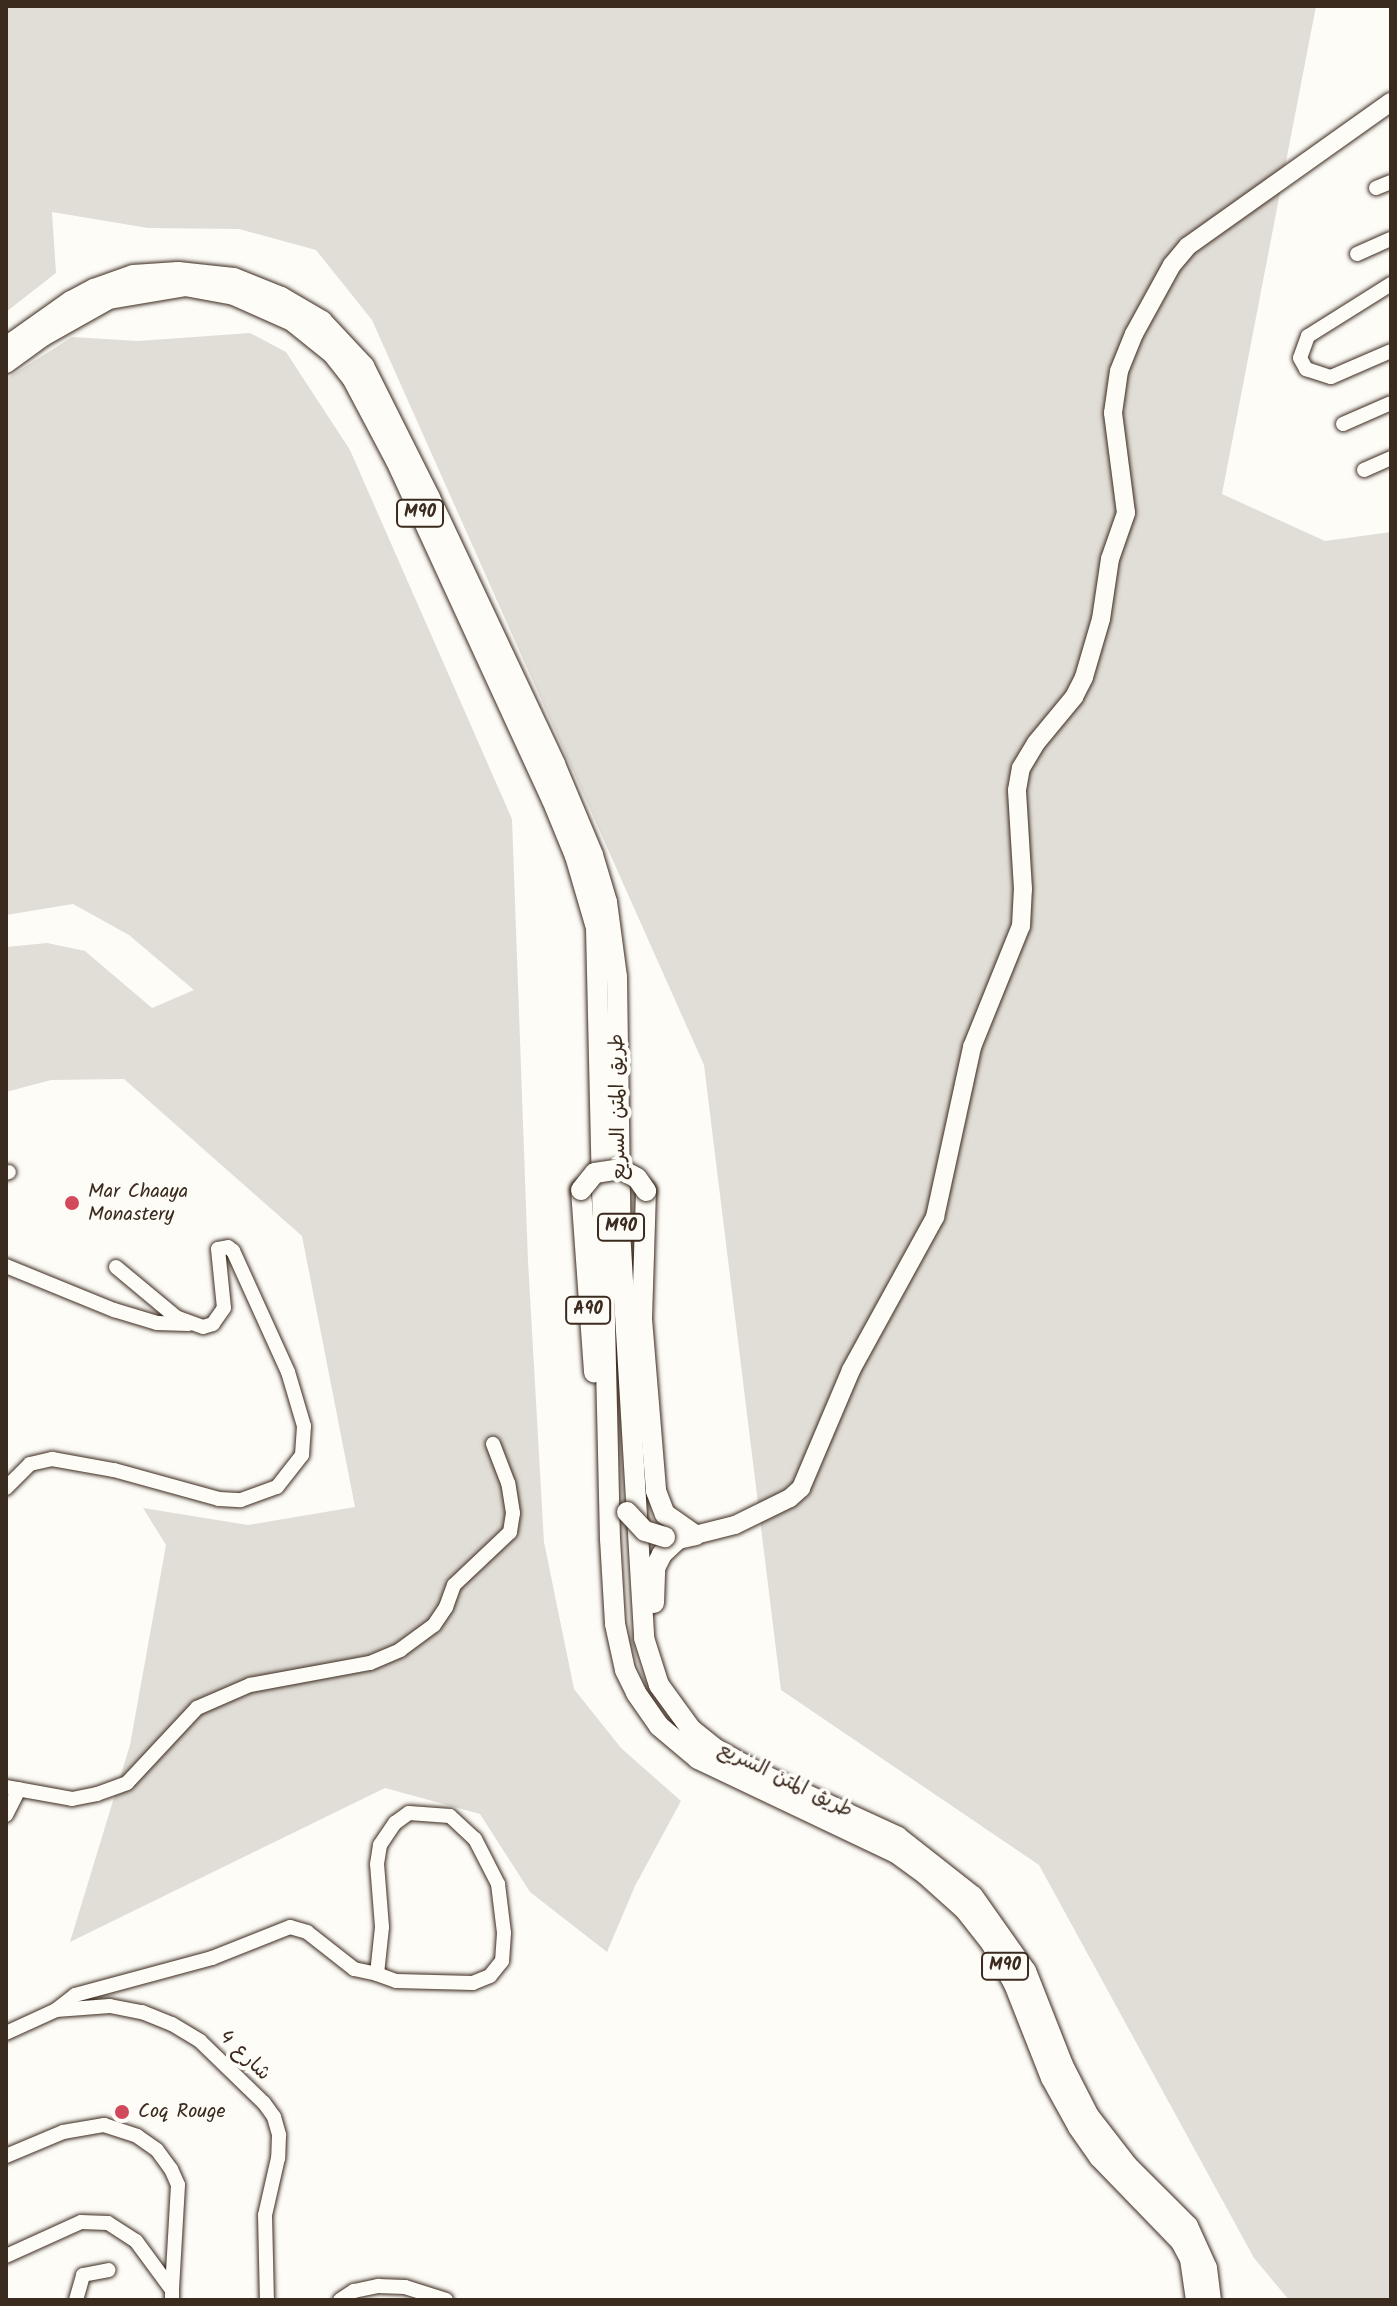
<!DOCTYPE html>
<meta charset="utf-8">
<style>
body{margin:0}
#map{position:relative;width:1397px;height:2306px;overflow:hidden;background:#fdfcf7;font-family:Kalam,"Playpen Sans Arabic",sans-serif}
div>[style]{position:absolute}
.green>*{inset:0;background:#e1ded7}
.roads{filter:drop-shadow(0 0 2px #3b2a1e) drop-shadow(0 0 2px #3b2a1e)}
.minor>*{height:14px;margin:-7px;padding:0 7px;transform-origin:7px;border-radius:7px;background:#fdfcf7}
.major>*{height:18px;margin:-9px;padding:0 9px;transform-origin:9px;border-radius:9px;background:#fdfcf7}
.highway>*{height:20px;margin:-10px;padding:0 10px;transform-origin:10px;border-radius:10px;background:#fdfcf7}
.bridges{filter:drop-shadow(0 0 2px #3b2a1e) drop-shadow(0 0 2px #3b2a1e)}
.highway-bridge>*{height:20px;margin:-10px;padding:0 10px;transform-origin:10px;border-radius:10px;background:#fdfcf7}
.dots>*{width:22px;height:22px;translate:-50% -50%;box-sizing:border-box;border:4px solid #fdfcf7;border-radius:50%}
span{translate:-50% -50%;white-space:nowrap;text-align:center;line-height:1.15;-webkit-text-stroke:8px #fdfcf7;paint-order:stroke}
.shield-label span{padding:2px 6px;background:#fdfcf7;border:2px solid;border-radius:6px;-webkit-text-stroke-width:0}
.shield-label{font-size:18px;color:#3b2a1e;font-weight:700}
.street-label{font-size:20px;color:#3b2a1e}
.poi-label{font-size:20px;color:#3b2a1e}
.left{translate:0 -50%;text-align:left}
.frame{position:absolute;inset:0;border:8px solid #3b2a1e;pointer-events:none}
</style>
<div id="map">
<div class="green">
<div style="clip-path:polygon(6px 6px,1316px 6px,1222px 494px,1325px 541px,1391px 532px,1391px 2300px,1289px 2300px,1254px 2258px,1039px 1865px,781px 1690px,704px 1065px,372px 320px,316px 250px,239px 229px,148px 228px,52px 212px,56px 273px,6px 312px)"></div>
<div style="clip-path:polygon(250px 333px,286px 352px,350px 450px,512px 819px,528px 1261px,544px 1542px,574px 1689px,621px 1748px,681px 1801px,635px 1886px,607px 1952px,530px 1892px,480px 1814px,385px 1788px,70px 1942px,130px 1745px,166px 1545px,143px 1508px,248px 1525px,355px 1507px,302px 1236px,124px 1079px,51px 1080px,6px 1092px,6px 947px,47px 943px,85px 951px,152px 1008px,194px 990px,129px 935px,73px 904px,6px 915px,6px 379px,72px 337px,138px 341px)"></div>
</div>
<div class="roads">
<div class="minor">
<div style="left:1376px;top:188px;width:16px;rotate:-22deg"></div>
<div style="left:1357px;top:254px;width:37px;rotate:-24deg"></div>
<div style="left:1391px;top:284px;width:98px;rotate:147.9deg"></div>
<div style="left:1308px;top:336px;width:23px;rotate:110deg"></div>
<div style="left:1300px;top:358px;width:13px;rotate:61deg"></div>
<div style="left:1306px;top:369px;width:26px;rotate:18deg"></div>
<div style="left:1331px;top:377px;width:65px;rotate:-23.4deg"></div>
<div style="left:1343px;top:424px;width:52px;rotate:-23.6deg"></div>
<div style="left:1364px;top:470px;width:30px;rotate:-24deg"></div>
<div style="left:6px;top:1173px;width:3px;rotate:-18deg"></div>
<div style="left:6px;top:1266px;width:117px;rotate:22.2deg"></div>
<div style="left:114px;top:1310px;width:45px;rotate:16.8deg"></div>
<div style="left:157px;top:1323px;width:31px;rotate:2deg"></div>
<div style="left:6px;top:1488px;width:34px;rotate:-45deg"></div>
<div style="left:30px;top:1464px;width:23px;rotate:-13deg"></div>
<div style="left:52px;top:1459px;width:63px;rotate:10.1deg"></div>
<div style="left:114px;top:1470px;width:109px;rotate:15.4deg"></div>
<div style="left:219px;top:1499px;width:22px;rotate:3deg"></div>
<div style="left:241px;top:1500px;width:38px;rotate:-20deg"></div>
<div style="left:277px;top:1487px;width:41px;rotate:-52deg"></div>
<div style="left:302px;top:1455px;width:29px;rotate:-86deg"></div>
<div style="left:304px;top:1426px;width:56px;rotate:-106.5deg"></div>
<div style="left:288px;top:1372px;width:133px;rotate:-114.4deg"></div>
<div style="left:233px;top:1251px;width:6px;rotate:-141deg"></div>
<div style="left:228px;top:1247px;width:10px;rotate:169deg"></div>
<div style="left:218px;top:1249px;width:59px;rotate:84.2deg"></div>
<div style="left:224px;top:1308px;width:19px;rotate:125deg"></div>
<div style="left:213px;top:1324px;width:10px;rotate:163deg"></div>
<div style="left:203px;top:1327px;width:29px;rotate:-160deg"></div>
<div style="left:176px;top:1317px;width:78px;rotate:-140.2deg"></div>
<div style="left:6px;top:1787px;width:67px;rotate:10.3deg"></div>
<div style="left:72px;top:1799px;width:25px;rotate:-11deg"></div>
<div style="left:97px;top:1794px;width:32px;rotate:-20deg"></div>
<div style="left:127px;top:1783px;width:103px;rotate:-47deg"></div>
<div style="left:197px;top:1708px;width:58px;rotate:-23.5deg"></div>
<div style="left:250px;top:1685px;width:122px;rotate:-10.4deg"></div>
<div style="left:370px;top:1663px;width:33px;rotate:-23deg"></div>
<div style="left:400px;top:1650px;width:42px;rotate:-36.3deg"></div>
<div style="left:434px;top:1625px;width:22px;rotate:-56deg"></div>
<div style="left:446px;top:1607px;width:23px;rotate:-70deg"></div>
<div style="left:454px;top:1585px;width:77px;rotate:-43.4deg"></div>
<div style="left:510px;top:1532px;width:19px;rotate:-81deg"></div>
<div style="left:513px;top:1513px;width:30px;rotate:-99deg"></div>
<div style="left:508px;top:1483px;width:42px;rotate:-111deg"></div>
<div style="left:6px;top:1815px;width:29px;rotate:-63deg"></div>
<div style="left:56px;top:2010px;width:24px;rotate:-38deg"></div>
<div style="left:75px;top:1995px;width:142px;rotate:-15.1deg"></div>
<div style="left:212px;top:1958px;width:84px;rotate:-21.7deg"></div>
<div style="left:290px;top:1927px;width:18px;rotate:16deg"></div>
<div style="left:307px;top:1932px;width:60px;rotate:38.2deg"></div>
<div style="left:354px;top:1969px;width:24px;rotate:12deg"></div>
<div style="left:377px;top:1974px;width:47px;rotate:-83.9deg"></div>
<div style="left:382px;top:1927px;width:63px;rotate:-94.5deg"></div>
<div style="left:377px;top:1864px;width:19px;rotate:-81deg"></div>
<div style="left:380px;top:1845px;width:27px;rotate:-56deg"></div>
<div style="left:395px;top:1823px;width:17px;rotate:-36deg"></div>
<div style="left:409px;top:1813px;width:41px;rotate:4.2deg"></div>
<div style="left:450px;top:1816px;width:34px;rotate:43deg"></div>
<div style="left:475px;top:1839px;width:51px;rotate:62.9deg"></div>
<div style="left:498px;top:1884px;width:49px;rotate:83deg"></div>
<div style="left:504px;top:1933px;width:28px;rotate:94deg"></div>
<div style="left:502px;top:1961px;width:19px;rotate:129deg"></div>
<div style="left:490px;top:1976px;width:18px;rotate:158deg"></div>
<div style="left:473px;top:1983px;width:77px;rotate:-178.5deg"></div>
<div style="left:396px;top:1981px;width:20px;rotate:-160deg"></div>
<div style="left:6px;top:2033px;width:55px;rotate:-24.7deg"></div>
<div style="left:56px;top:2010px;width:54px;rotate:-4.2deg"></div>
<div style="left:110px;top:2006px;width:33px;rotate:11deg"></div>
<div style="left:142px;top:2012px;width:32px;rotate:22deg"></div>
<div style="left:172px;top:2024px;width:33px;rotate:31deg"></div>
<div style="left:200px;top:2041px;width:89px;rotate:44.1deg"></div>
<div style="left:264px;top:2103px;width:17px;rotate:54deg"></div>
<div style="left:274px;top:2117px;width:19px;rotate:74deg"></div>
<div style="left:279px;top:2135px;width:23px;rotate:92deg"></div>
<div style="left:278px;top:2158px;width:58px;rotate:102.8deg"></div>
<div style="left:265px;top:2215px;width:85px;rotate:88.7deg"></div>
<div style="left:6px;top:2156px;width:62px;rotate:-22.8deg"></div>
<div style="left:63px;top:2132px;width:42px;rotate:-9.7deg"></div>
<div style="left:104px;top:2125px;width:35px;rotate:18deg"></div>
<div style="left:137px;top:2136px;width:24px;rotate:35deg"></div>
<div style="left:157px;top:2150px;width:24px;rotate:54deg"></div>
<div style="left:171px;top:2169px;width:17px;rotate:66deg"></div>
<div style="left:178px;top:2185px;width:105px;rotate:93.3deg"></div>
<div style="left:6px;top:2256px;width:82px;rotate:-24.4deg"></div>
<div style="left:81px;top:2222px;width:27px;rotate:2deg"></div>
<div style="left:108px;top:2223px;width:33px;rotate:33deg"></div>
<div style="left:136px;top:2241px;width:61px;rotate:53.7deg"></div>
<div style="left:172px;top:2290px;width:10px;rotate:90deg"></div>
<div style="left:76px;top:2300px;width:26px;rotate:-74deg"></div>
<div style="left:83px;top:2275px;width:26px;rotate:-11deg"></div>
<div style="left:340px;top:2300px;width:17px;rotate:-33deg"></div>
<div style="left:354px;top:2291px;width:25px;rotate:-12deg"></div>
<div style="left:378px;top:2286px;width:27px;rotate:2deg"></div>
<div style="left:405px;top:2287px;width:43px;rotate:17.6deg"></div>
</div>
<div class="major">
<div style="left:695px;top:1535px;width:41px;rotate:-14deg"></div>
<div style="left:735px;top:1525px;width:61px;rotate:-26.1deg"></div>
<div style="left:790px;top:1498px;width:15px;rotate:-42deg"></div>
<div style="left:801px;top:1488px;width:128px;rotate:-67deg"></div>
<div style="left:851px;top:1370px;width:175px;rotate:-61.2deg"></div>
<div style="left:935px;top:1217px;width:174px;rotate:-77.7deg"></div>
<div style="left:972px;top:1047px;width:131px;rotate:-68deg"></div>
<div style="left:1021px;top:926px;width:37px;rotate:-87deg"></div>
<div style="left:1023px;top:889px;width:99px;rotate:-93.5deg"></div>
<div style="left:1017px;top:790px;width:22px;rotate:-80deg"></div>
<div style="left:1021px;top:768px;width:29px;rotate:-59deg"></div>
<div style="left:1036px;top:743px;width:60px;rotate:-50.4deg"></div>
<div style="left:1074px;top:697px;width:22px;rotate:-63deg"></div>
<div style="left:1084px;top:677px;width:60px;rotate:-73.7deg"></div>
<div style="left:1101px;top:619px;width:61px;rotate:-81.5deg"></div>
<div style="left:1110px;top:559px;width:49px;rotate:-70.8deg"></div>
<div style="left:1126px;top:513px;width:101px;rotate:-97.4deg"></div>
<div style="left:1113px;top:413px;width:42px;rotate:-81.9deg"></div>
<div style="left:1119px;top:371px;width:40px;rotate:-68deg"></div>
<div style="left:1134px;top:334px;width:79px;rotate:-61.2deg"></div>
<div style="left:1172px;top:265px;width:25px;rotate:-50deg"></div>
<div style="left:1188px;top:246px;width:249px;rotate:-35.4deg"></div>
</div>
<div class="highway">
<div style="left:6px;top:347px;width:80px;rotate:-35.3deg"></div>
<div style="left:71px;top:301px;width:26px;rotate:-28deg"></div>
<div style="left:94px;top:289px;width:41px;rotate:-19.7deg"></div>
<div style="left:133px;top:275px;width:45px;rotate:-3.8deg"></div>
<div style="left:178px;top:272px;width:56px;rotate:6.1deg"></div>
<div style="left:234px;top:278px;width:51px;rotate:22deg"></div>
<div style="left:281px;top:297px;width:48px;rotate:30.3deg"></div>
<div style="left:322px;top:321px;width:62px;rotate:47deg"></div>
<div style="left:364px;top:366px;width:148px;rotate:63.4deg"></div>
<div style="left:430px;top:498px;width:294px;rotate:64.8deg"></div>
<div style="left:555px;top:764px;width:99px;rotate:67.3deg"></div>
<div style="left:593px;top:855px;width:49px;rotate:73.4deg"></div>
<div style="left:607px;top:902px;width:76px;rotate:82.4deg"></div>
<div style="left:617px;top:977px;width:270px;rotate:89.2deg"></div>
<div style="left:621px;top:1247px;width:392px;rotate:86.6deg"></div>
<div style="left:644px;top:1638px;width:49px;rotate:72.3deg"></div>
<div style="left:659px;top:1685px;width:54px;rotate:54deg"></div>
<div style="left:691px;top:1729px;width:32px;rotate:39deg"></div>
<div style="left:716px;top:1749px;width:47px;rotate:29.3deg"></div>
<div style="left:757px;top:1772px;width:155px;rotate:24.7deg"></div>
<div style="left:898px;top:1837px;width:95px;rotate:38.2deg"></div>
<div style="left:973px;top:1896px;width:92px;rotate:54.8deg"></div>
<div style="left:1026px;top:1971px;width:101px;rotate:68.5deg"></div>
<div style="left:1063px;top:2065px;width:57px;rotate:63deg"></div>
<div style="left:1089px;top:2116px;width:62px;rotate:52.2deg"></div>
<div style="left:1127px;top:2165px;width:86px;rotate:45deg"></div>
<div style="left:1188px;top:2226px;width:46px;rotate:65.7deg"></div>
<div style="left:1207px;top:2268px;width:32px;rotate:83deg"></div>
<div style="left:6px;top:363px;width:46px;rotate:-36.1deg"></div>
<div style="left:43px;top:336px;width:76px;rotate:-29.3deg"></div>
<div style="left:109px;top:299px;width:77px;rotate:-9.7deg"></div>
<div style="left:185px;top:286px;width:50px;rotate:10.4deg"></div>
<div style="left:234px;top:295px;width:64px;rotate:24.1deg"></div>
<div style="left:292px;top:321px;width:53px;rotate:38.8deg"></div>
<div style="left:333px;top:354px;width:31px;rotate:52deg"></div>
<div style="left:352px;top:378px;width:94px;rotate:62.1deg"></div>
<div style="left:396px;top:461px;width:373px;rotate:65.3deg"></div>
<div style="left:552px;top:800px;width:61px;rotate:67.7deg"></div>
<div style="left:575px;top:856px;width:75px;rotate:73.7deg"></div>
<div style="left:596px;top:928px;width:611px;rotate:88.69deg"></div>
<div style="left:610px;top:1539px;width:85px;rotate:86.6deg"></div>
<div style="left:615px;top:1624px;width:47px;rotate:77.7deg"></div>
<div style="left:625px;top:1670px;width:25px;rotate:64deg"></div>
<div style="left:636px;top:1693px;width:40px;rotate:55.1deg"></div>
<div style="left:659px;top:1726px;width:51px;rotate:40.2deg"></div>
<div style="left:698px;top:1759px;width:219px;rotate:25.4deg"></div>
<div style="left:896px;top:1853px;width:36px;rotate:36deg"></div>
<div style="left:925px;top:1874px;width:54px;rotate:42deg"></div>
<div style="left:965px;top:1910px;width:42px;rotate:51.8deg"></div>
<div style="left:991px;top:1943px;width:47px;rotate:60.7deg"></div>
<div style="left:1014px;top:1984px;width:101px;rotate:68.5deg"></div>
<div style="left:1051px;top:2078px;width:56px;rotate:61.1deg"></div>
<div style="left:1078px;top:2127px;width:37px;rotate:55deg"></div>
<div style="left:1099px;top:2157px;width:118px;rotate:46deg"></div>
<div style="left:1181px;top:2242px;width:19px;rotate:62deg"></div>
<div style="left:1190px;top:2259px;width:41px;rotate:81.7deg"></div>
<div style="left:581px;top:1190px;width:183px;rotate:85.9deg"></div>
<div style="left:646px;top:1191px;width:128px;rotate:91.8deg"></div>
<div style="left:642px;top:1319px;width:173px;rotate:85.3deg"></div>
<div style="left:656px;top:1491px;width:25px;rotate:69deg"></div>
<div style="left:665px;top:1514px;width:37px;rotate:35deg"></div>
<div style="left:654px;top:1603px;width:35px;rotate:-88deg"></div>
<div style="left:655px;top:1568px;width:16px;rotate:-63deg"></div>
<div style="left:662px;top:1554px;width:22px;rotate:-43deg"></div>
<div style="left:678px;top:1539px;width:17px;rotate:-13deg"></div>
</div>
</div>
<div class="bridges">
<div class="highway-bridge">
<div style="left:581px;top:1190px;width:22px;rotate:-51deg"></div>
<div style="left:595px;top:1173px;width:25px;rotate:-9deg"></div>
<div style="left:620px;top:1169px;width:19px;rotate:28deg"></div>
<div style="left:637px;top:1178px;width:16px;rotate:55deg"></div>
<div style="left:627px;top:1512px;width:26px;rotate:47deg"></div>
<div style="left:645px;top:1531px;width:21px;rotate:17deg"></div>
</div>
</div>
<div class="dots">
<div style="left:72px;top:1203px;background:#d1495b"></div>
<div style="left:122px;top:2112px;background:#d1495b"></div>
</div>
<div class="shield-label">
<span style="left:420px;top:513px">M90</span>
<span style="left:621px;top:1227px">M90</span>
<span style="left:588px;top:1310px">A90</span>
<span style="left:1005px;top:1966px">M90</span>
</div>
<div class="street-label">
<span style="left:619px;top:1107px;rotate:-91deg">طريق المتن السريع</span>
<span style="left:785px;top:1781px;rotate:26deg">طريق المتن السريع</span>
<span style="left:244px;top:2056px;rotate:44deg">شارع 4</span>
</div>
<div class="poi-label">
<span class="left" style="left:88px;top:1204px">Mar Chaaya<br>Monastery</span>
<span class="left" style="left:138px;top:2112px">Coq Rouge</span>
</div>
<div class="frame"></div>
</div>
